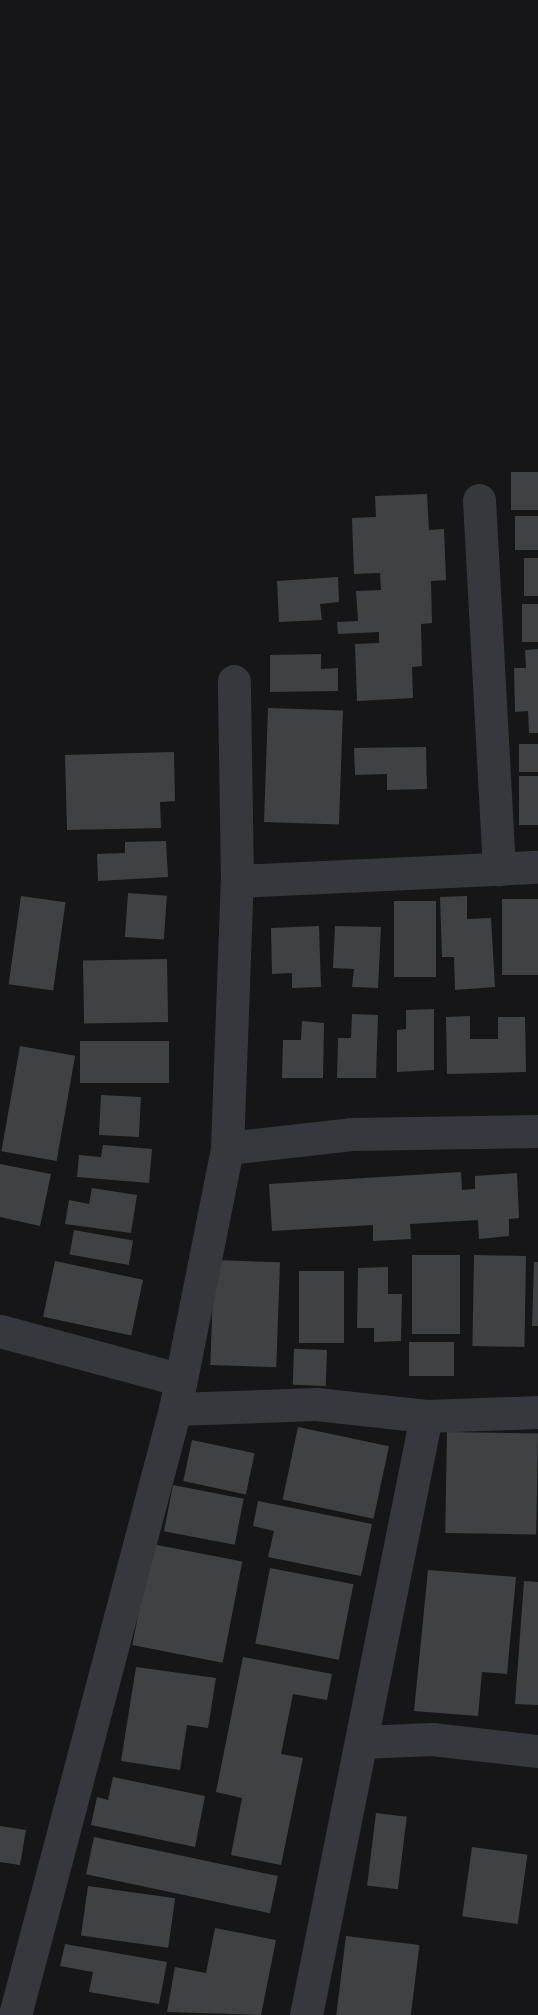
<!DOCTYPE html>
<style>
body{margin:0}
#map{position:relative;width:538px;height:2015px;overflow:hidden;background:#161618;font-family:"Fira Sans Condensed",sans-serif}
div>[style]{position:absolute}
.building>*{inset:0;background:#404145;transform-origin:0 0}
.minor>*{height:33px;margin:-16.5px;padding:0 16.5px;transform-origin:16.5px;border-radius:16.5px;background:#37383d}
span{translate:-50% -50%;white-space:nowrap;text-align:center;line-height:1.15;-webkit-text-stroke:5px #111113;paint-order:stroke}
</style>
<div id="map">
<div class="building">
<div style="left:511px;top:472px;width:27px;height:38px"></div>
<div style="clip-path:polygon(427px 494px,429px 530px,444px 529px,446px 580px,431px 581px,432px 623px,421px 624px,422px 666px,412px 667px,413px 698px,357px 701px,355px 644px,379px 643px,379px 632px,338px 634px,337px 622px,358px 621px,356px 591px,381px 590px,380px 573px,354px 574px,352px 518px,376px 517px,375px 496px)"></div>
<div style="left:515px;top:516px;width:23px;height:34px"></div>
<div style="left:524px;top:558px;width:14px;height:38px"></div>
<div style="clip-path:polygon(338px 577px,339px 602px,320px 604px,322px 620px,279px 622px,277px 581px)"></div>
<div style="left:522px;top:604px;width:16px;height:38px"></div>
<div style="clip-path:polygon(538px 649px,538px 733px,529px 733px,528px 711px,515px 712px,514px 668px,526px 668px,525px 650px)"></div>
<div style="clip-path:polygon(321px 654px,321px 669px,338px 668px,338px 691px,270px 692px,270px 655px)"></div>
<div style="left:268px;top:708px;width:75px;height:114px;rotate:2deg"></div>
<div style="left:519px;top:744px;width:19px;height:28px"></div>
<div style="clip-path:polygon(426px 747px,427px 789px,387px 790px,387px 774px,355px 775px,354px 748px)"></div>
<div style="clip-path:polygon(174px 752px,175px 801px,160px 802px,161px 828px,67px 830px,65px 755px)"></div>
<div style="left:519px;top:776px;width:19px;height:49px"></div>
<div style="clip-path:polygon(166px 841px,168px 877px,98px 881px,97px 854px,125px 853px,125px 842px)"></div>
<div style="left:128px;top:893px;width:39px;height:44px;rotate:4deg"></div>
<div style="left:21px;top:896px;width:45px;height:89px;rotate:8deg"></div>
<div style="clip-path:polygon(467px 896px,467px 919px,491px 918px,495px 987px,455px 990px,454px 957px,442px 957px,440px 897px)"></div>
<div style="left:538px;top:899px;width:76px;height:36px;rotate:90deg"></div>
<div style="left:394px;top:901px;width:42px;height:76px"></div>
<div style="clip-path:polygon(319px 926px,321px 987px,292px 988px,292px 973px,272px 974px,271px 928px)"></div>
<div style="clip-path:polygon(335px 926px,381px 927px,378px 988px,352px 987px,354px 969px,333px 968px)"></div>
<div style="left:167px;top:959px;width:63px;height:84px;rotate:89deg"></div>
<div style="clip-path:polygon(434px 1009px,434px 1070px,397px 1072px,397px 1030px,406px 1029px,406px 1010px)"></div>
<div style="clip-path:polygon(352px 1014px,378px 1015px,376px 1078px,337px 1078px,338px 1038px,351px 1038px)"></div>
<div style="clip-path:polygon(470px 1016px,470px 1039px,498px 1039px,498px 1017px,525px 1017px,526px 1072px,447px 1074px,446px 1017px)"></div>
<div style="clip-path:polygon(302px 1021px,324px 1023px,323px 1078px,282px 1078px,283px 1040px,301px 1040px)"></div>
<div style="left:80px;top:1041px;width:89px;height:42px"></div>
<div style="left:20px;top:1046px;width:56px;height:107px;rotate:10deg"></div>
<div style="left:101px;top:1095px;width:40px;height:40px;rotate:3deg"></div>
<div style="clip-path:polygon(103px 1145px,152px 1149px,149px 1183px,77px 1177px,79px 1155px,101px 1157px)"></div>
<div style="clip-path:polygon(0 1164px,51px 1174px,40px 1226px,0 1217px)"></div>
<div style="clip-path:polygon(461px 1172px,462px 1190px,475px 1189px,475px 1176px,517px 1173px,519px 1218px,509px 1219px,509px 1236px,479px 1239px,478px 1220px,410px 1224px,411px 1239px,373px 1241px,373px 1225px,272px 1231px,269px 1184px)"></div>
<div style="clip-path:polygon(92px 1188px,137px 1195px,131px 1233px,65px 1224px,69px 1200px,89px 1204px)"></div>
<div style="left:74px;top:1230px;width:60px;height:25px;rotate:10deg"></div>
<div style="left:412px;top:1255px;width:48px;height:79px"></div>
<div style="left:474px;top:1255px;width:52px;height:91px;rotate:1deg"></div>
<div style="left:214px;top:1260px;width:66px;height:105px;rotate:2deg"></div>
<div style="left:55px;top:1261px;width:90px;height:57px;rotate:12deg"></div>
<div style="clip-path:polygon(534px 1262px,538px 1262px,538px 1326px,532px 1326px)"></div>
<div style="clip-path:polygon(388px 1267px,388px 1294px,402px 1294px,401px 1341px,374px 1342px,374px 1328px,357px 1328px,358px 1268px)"></div>
<div style="left:299px;top:1271px;width:45px;height:72px"></div>
<div style="left:409px;top:1342px;width:45px;height:34px"></div>
<div style="left:327px;top:1350px;width:36px;height:33px;rotate:92deg"></div>
<div style="left:298px;top:1427px;width:93px;height:74px;rotate:12deg"></div>
<div style="left:447px;top:1432px;width:91px;height:101px;rotate:1deg"></div>
<div style="left:192px;top:1440px;width:64px;height:42px;rotate:12deg"></div>
<div style="left:173px;top:1485px;width:72px;height:47px;rotate:11deg"></div>
<div style="clip-path:polygon(258px 1501px,372px 1524px,361px 1576px,268px 1557px,274px 1531px,253px 1526px)"></div>
<div style="left:152px;top:1544px;width:92px;height:103px;rotate:11deg"></div>
<div style="left:270px;top:1568px;width:85px;height:77px;rotate:11deg"></div>
<div style="clip-path:polygon(428px 1570px,516px 1577px,507px 1674px,482px 1672px,478px 1716px,414px 1711px)"></div>
<div style="clip-path:polygon(524px 1581px,538px 1582px,538px 1705px,515px 1704px)"></div>
<div style="clip-path:polygon(243px 1657px,332px 1674px,327px 1700px,293px 1694px,281px 1754px,303px 1758px,281px 1865px,231px 1855px,242px 1798px,216px 1792px)"></div>
<div style="clip-path:polygon(136px 1667px,216px 1678px,208px 1728px,187px 1725px,180px 1770px,121px 1761px)"></div>
<div style="clip-path:polygon(113px 1777px,205px 1796px,195px 1847px,91px 1825px,97px 1797px,108px 1800px)"></div>
<div style="left:376px;top:1813px;width:31px;height:73px;rotate:7deg"></div>
<div style="clip-path:polygon(0 1826px,26px 1830px,20px 1865px,0 1862px)"></div>
<div style="left:94px;top:1837px;width:188px;height:38px;rotate:12deg"></div>
<div style="left:472px;top:1847px;width:56px;height:70px;rotate:8deg"></div>
<div style="left:88px;top:1886px;width:88px;height:50px;rotate:8deg"></div>
<div style="clip-path:polygon(215px 1928px,276px 1940px,261px 2015px,167px 2012px,175px 1967px,206px 1973px)"></div>
<div style="left:346px;top:1936px;width:74px;height:80px;rotate:7deg"></div>
<div style="clip-path:polygon(65px 1944px,167px 1962px,159px 2004px,89px 1992px,93px 1972px,60px 1966px)"></div>
</div>
<div class="minor">
<div style="left:479px;top:500px;width:370px;rotate:86.9deg"></div>
<div style="left:237px;top:881px;width:301px;rotate:-2.7deg"></div>
<div style="left:227px;top:1148px;width:125px;rotate:-6.4deg"></div>
<div style="left:351px;top:1134px;width:187px;rotate:-0.9deg"></div>
<div style="left:0;top:1331px;width:184px;rotate:15.1deg"></div>
<div style="left:175px;top:1409px;width:141px;rotate:-2deg"></div>
<div style="left:316px;top:1404px;width:111px;rotate:6.2deg"></div>
<div style="left:426px;top:1416px;width:112px;rotate:-2deg"></div>
<div style="left:362px;top:1742px;width:70px;rotate:-2.5deg"></div>
<div style="left:432px;top:1739px;width:107px;rotate:6.5deg"></div>
<div style="left:15px;top:2015px;width:627px;rotate:-75.21deg"></div>
<div style="left:175px;top:1409px;width:266px;rotate:-78.7deg"></div>
<div style="left:227px;top:1148px;width:267px;rotate:-87.9deg"></div>
<div style="left:237px;top:881px;width:200px;rotate:-90.9deg"></div>
<div style="left:306px;top:2015px;width:611px;rotate:-78.67deg"></div>
</div>
</div>
